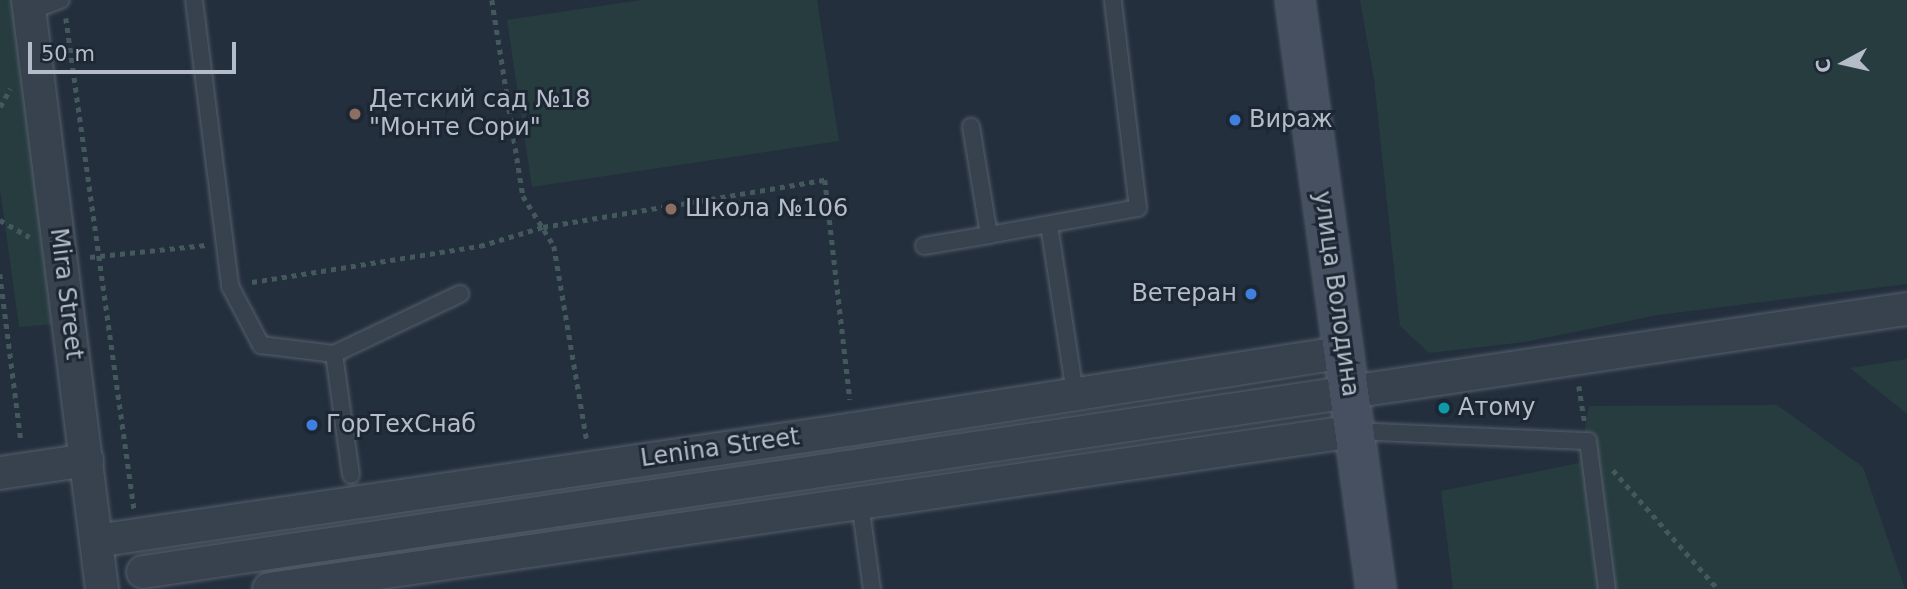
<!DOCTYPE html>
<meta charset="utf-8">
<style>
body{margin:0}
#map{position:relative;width:1907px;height:589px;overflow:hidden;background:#242f3e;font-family:"DejaVu Sans",sans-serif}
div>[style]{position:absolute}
.green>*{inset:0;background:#263c3f}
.path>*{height:4.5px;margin-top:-2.25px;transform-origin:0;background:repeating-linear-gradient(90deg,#44595c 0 5px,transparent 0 10px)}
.roads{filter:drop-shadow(0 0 2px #565f6c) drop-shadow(0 0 2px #565f6c)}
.lane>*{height:16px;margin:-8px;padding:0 8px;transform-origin:8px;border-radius:8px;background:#38414e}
.street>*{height:32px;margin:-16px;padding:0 16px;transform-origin:16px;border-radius:16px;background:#38414e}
.secondary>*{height:38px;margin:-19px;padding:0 19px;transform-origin:19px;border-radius:19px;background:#465061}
.dots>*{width:19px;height:19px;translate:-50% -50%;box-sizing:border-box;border:4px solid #1d2633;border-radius:50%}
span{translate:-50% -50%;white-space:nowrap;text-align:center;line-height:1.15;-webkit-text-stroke:6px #1d2633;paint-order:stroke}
.poi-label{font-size:24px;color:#b4bcc9}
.left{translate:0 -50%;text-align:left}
.right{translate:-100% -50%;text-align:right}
.street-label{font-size:24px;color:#b4bcc9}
.north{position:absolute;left:1809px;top:28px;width:70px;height:70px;-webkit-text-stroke:5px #1d2633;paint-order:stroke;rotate:262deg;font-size:19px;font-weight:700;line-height:28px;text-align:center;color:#b4bcc9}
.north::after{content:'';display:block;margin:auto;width:24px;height:32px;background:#b4bcc9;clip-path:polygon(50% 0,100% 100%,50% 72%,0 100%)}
.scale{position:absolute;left:28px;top:42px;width:208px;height:32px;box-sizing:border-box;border:4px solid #b4bcc9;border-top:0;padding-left:9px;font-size:21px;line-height:24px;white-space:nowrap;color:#b4bcc9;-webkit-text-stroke:5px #1d2633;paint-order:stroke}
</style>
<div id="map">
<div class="green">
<div style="clip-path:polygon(0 0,12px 0,55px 324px,19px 327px,0 189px)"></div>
<div style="clip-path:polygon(641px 0,817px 0,839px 141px,532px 187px,507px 20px)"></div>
<div style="clip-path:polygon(1360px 0,1907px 0,1907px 284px,1658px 315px,1525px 342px,1429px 353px,1400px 326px,1374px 79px)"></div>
<div style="clip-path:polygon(1907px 359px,1907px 414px,1850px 368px)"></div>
<div style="clip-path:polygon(1777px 405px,1863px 467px,1905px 589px,1453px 589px,1441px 491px,1579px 463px,1589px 406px)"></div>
</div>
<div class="path">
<div style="left:492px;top:0;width:198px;rotate:81deg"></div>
<div style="left:523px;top:196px;width:59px;rotate:58.2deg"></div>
<div style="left:554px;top:246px;width:198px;rotate:80.4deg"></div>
<div style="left:66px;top:18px;width:496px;rotate:82.1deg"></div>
<div style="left:0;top:107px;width:21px;rotate:-61deg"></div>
<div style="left:0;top:220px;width:34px;rotate:30deg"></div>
<div style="left:90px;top:257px;width:117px;rotate:-5.9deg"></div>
<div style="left:0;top:274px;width:167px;rotate:82.8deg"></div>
<div style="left:252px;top:282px;width:231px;rotate:-9deg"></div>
<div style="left:480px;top:246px;width:66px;rotate:-16.8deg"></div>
<div style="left:543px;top:227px;width:286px;rotate:-9.5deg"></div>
<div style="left:825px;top:180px;width:221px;rotate:83.5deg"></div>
<div style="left:1579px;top:386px;width:36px;rotate:81deg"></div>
<div style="left:1613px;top:470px;width:159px;rotate:48.6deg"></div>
</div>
<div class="roads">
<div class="lane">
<div style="left:194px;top:0;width:288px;rotate:82.8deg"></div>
<div style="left:230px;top:286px;width:67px;rotate:62.3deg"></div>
<div style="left:261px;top:345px;width:74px;rotate:7deg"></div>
<div style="left:334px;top:354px;width:140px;rotate:-25.5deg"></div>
<div style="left:30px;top:11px;width:33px;rotate:-20deg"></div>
<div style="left:1049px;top:225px;width:169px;rotate:81.2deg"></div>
<div style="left:989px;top:235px;width:151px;rotate:-10.3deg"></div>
<div style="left:1138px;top:208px;width:209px;rotate:-96.9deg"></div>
<div style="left:924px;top:246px;width:66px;rotate:-9.6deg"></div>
<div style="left:989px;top:235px;width:110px;rotate:-99.4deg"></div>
<div style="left:334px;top:354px;width:122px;rotate:82deg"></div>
<div style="left:1355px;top:431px;width:233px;rotate:2.5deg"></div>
<div style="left:1588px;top:441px;width:149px;rotate:82.7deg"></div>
<div style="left:860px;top:503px;width:87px;rotate:82.1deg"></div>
</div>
<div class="street">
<div style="left:28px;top:0;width:594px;rotate:82.84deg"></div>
<div style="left:0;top:473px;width:88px;rotate:-8.5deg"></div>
<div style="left:96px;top:541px;width:766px;rotate:-8.41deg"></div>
<div style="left:854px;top:429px;width:496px;rotate:-8.9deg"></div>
<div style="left:143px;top:572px;width:1783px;rotate:-8.48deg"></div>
<div style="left:269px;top:589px;width:1097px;rotate:-8.28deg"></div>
</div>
<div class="secondary">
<div style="left:1295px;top:0;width:595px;rotate:82.17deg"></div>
</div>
</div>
<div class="dots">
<div style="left:355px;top:114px;background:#8d6e63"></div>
<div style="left:1235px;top:120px;background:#3f7fe0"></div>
<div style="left:671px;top:209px;background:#8d6e63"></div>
<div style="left:1251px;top:294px;background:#3f7fe0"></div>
<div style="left:1444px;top:408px;background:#0f9aa8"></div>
<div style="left:312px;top:425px;background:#3f7fe0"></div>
</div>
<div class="poi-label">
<span class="left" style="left:369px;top:114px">Детский сад №18<br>"Монте Сори"</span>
<span class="left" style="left:1249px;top:120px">Вираж</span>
<span class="left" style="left:685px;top:209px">Школа №106</span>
<span class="right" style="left:1237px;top:294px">Ветеран</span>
<span class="left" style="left:1458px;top:408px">Атому</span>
<span class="left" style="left:326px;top:425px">ГорТехСнаб</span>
</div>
<div class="street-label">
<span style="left:66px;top:294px;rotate:83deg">Mira Street</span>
<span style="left:1336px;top:294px;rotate:82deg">улица Володина</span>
<span style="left:720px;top:448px;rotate:-8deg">Lenina Street</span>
</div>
<div class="north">С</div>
<div class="scale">50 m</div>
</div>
